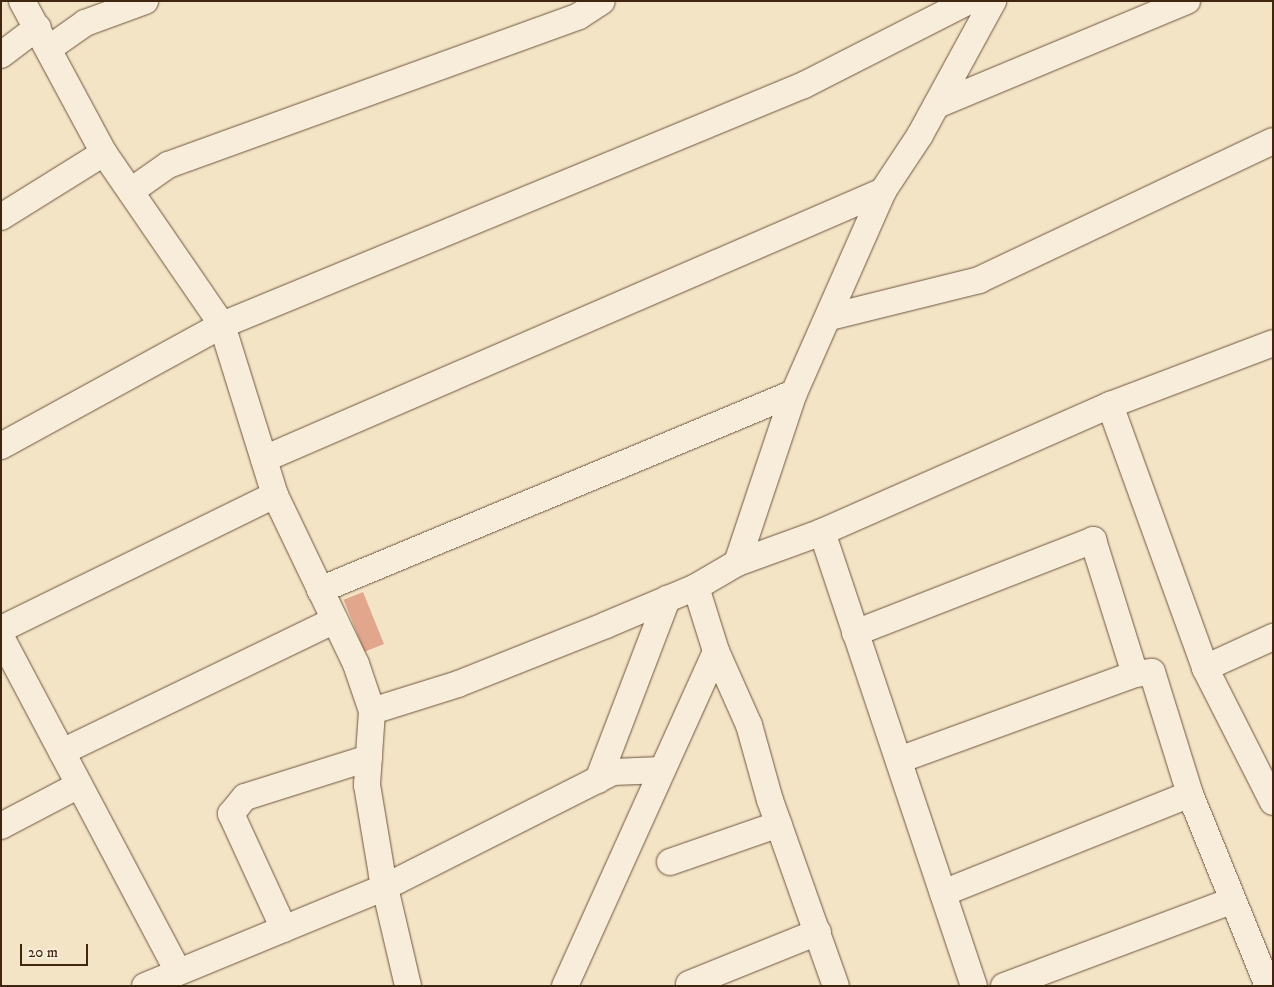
<!DOCTYPE html>
<style>
body{margin:0}
#map{position:relative;width:1274px;height:987px;overflow:hidden;background:#f4e4c6;font-family:"IM FELL DW Pica",serif}
div>[style]{position:absolute}
.building>*{inset:0;background:#e1a68b;transform-origin:0 0}
.roads{filter:drop-shadow(0 0 1px #6d563e) drop-shadow(0 0 1px #6d563e)}
.street>*{height:26px;margin:-13px;padding:0 13px;transform-origin:13px;border-radius:13px;background:#f8edda}
span{translate:-50% -50%;white-space:nowrap;text-align:center;line-height:1.15;-webkit-text-stroke:5px #f8edda;paint-order:stroke}
.frame{position:absolute;inset:0;border:2px solid #402611;pointer-events:none}
.scale{position:absolute;left:20px;top:944px;width:68px;height:22px;box-sizing:border-box;border:2px solid #402611;border-top:0;padding-left:6px;font-size:15px;line-height:18px;white-space:nowrap;color:#402611;-webkit-text-stroke:4px #f8edda;paint-order:stroke}
</style>
<div id="map">
<div class="building">
<div style="left:363px;top:592px;width:56px;height:21px;rotate:68deg"></div>
</div>
<div class="roads">
<div class="street">
<div style="left:22px;top:1px;width:173px;rotate:61.7deg"></div>
<div style="left:104px;top:153px;width:209px;rotate:55.5deg"></div>
<div style="left:222px;top:325px;width:178px;rotate:72.7deg"></div>
<div style="left:275px;top:495px;width:187px;rotate:64.4deg"></div>
<div style="left:356px;top:664px;width:50px;rotate:71.2deg"></div>
<div style="left:372px;top:711px;width:74px;rotate:93.9deg"></div>
<div style="left:367px;top:785px;width:91px;rotate:80.5deg"></div>
<div style="left:382px;top:875px;width:114px;rotate:76.8deg"></div>
<div style="left:51px;top:47px;width:42px;rotate:-35.2deg"></div>
<div style="left:85px;top:23px;width:64px;rotate:-20.1deg"></div>
<div style="left:1px;top:55px;width:46px;rotate:-37.1deg"></div>
<div style="left:937px;top:105px;width:271px;rotate:-22.6deg"></div>
<div style="left:131px;top:191px;width:45px;rotate:-35.1deg"></div>
<div style="left:168px;top:165px;width:437px;rotate:-19.9deg"></div>
<div style="left:579px;top:16px;width:27px;rotate:-33deg"></div>
<div style="left:1px;top:217px;width:121px;rotate:-31.9deg"></div>
<div style="left:830px;top:317px;width:154px;rotate:-13.9deg"></div>
<div style="left:979px;top:280px;width:325px;rotate:-25.3deg"></div>
<div style="left:1110px;top:405px;width:280px;rotate:70.1deg"></div>
<div style="left:1205px;top:668px;width:150px;rotate:63.1deg"></div>
<div style="left:1px;top:446px;width:252px;rotate:-28.7deg"></div>
<div style="left:222px;top:325px;width:630px;rotate:-22.41deg"></div>
<div style="left:804px;top:85px;width:185px;rotate:-27deg"></div>
<div style="left:264px;top:459px;width:675px;rotate:-23.41deg"></div>
<div style="left:822px;top:532px;width:479px;rotate:71.5deg"></div>
<div style="left:737px;top:563px;width:179px;rotate:-71.5deg"></div>
<div style="left:794px;top:393px;width:221px;rotate:-66.2deg"></div>
<div style="left:883px;top:191px;width:67px;rotate:-56.5deg"></div>
<div style="left:920px;top:135px;width:153px;rotate:-61.4deg"></div>
<div style="left:320px;top:590px;width:513px;rotate:-22.57deg"></div>
<div style="left:1px;top:629px;width:305px;rotate:-26.1deg"></div>
<div style="left:855px;top:633px;width:256px;rotate:-21.3deg"></div>
<div style="left:1093px;top:540px;width:140px;rotate:72.6deg"></div>
<div style="left:1135px;top:674px;width:249px;rotate:160deg"></div>
<div style="left:1px;top:637px;width:378px;rotate:62.1deg"></div>
<div style="left:716px;top:651px;width:81px;rotate:66deg"></div>
<div style="left:749px;top:725px;width:78px;rotate:74.4deg"></div>
<div style="left:770px;top:800px;width:197px;rotate:70.5deg"></div>
<div style="left:1205px;top:668px;width:75px;rotate:-24.5deg"></div>
<div style="left:1135px;top:674px;width:17px;rotate:-7deg"></div>
<div style="left:1152px;top:672px;width:128px;rotate:72.7deg"></div>
<div style="left:372px;top:711px;width:90px;rotate:-17.4deg"></div>
<div style="left:458px;top:684px;width:159px;rotate:-21.7deg"></div>
<div style="left:606px;top:625px;width:98px;rotate:-22.9deg"></div>
<div style="left:696px;top:587px;width:48px;rotate:-30.3deg"></div>
<div style="left:737px;top:563px;width:90px;rotate:-20deg"></div>
<div style="left:822px;top:532px;width:315px;rotate:-23.8deg"></div>
<div style="left:1110px;top:405px;width:174px;rotate:-20.8deg"></div>
<div style="left:62px;top:752px;width:303px;rotate:-25.8deg"></div>
<div style="left:598px;top:780px;width:194px;rotate:-69.1deg"></div>
<div style="left:1px;top:826px;width:88px;rotate:-27.7deg"></div>
<div style="left:670px;top:862px;width:115px;rotate:-19.2deg"></div>
<div style="left:943px;top:893px;width:266px;rotate:-21.8deg"></div>
<div style="left:1190px;top:794px;width:207px;rotate:67.9deg"></div>
<div style="left:284px;top:929px;width:127px;rotate:-114.7deg"></div>
<div style="left:231px;top:814px;width:22px;rotate:-51deg"></div>
<div style="left:245px;top:797px;width:130px;rotate:-17.5deg"></div>
<div style="left:689px;top:984px;width:139px;rotate:-22deg"></div>
<div style="left:145px;top:986px;width:260px;rotate:-22.4deg"></div>
<div style="left:385px;top:887px;width:255px;rotate:-26.8deg"></div>
<div style="left:613px;top:772px;width:49px;rotate:-2.3deg"></div>
<div style="left:565px;top:986px;width:367px;rotate:-65.7deg"></div>
<div style="left:716px;top:651px;width:67px;rotate:-107.4deg"></div>
<div style="left:1004px;top:986px;width:242px;rotate:-20.5deg"></div>
</div>
</div>
<div class="frame"></div>
<div class="scale">20 m</div>
</div>
